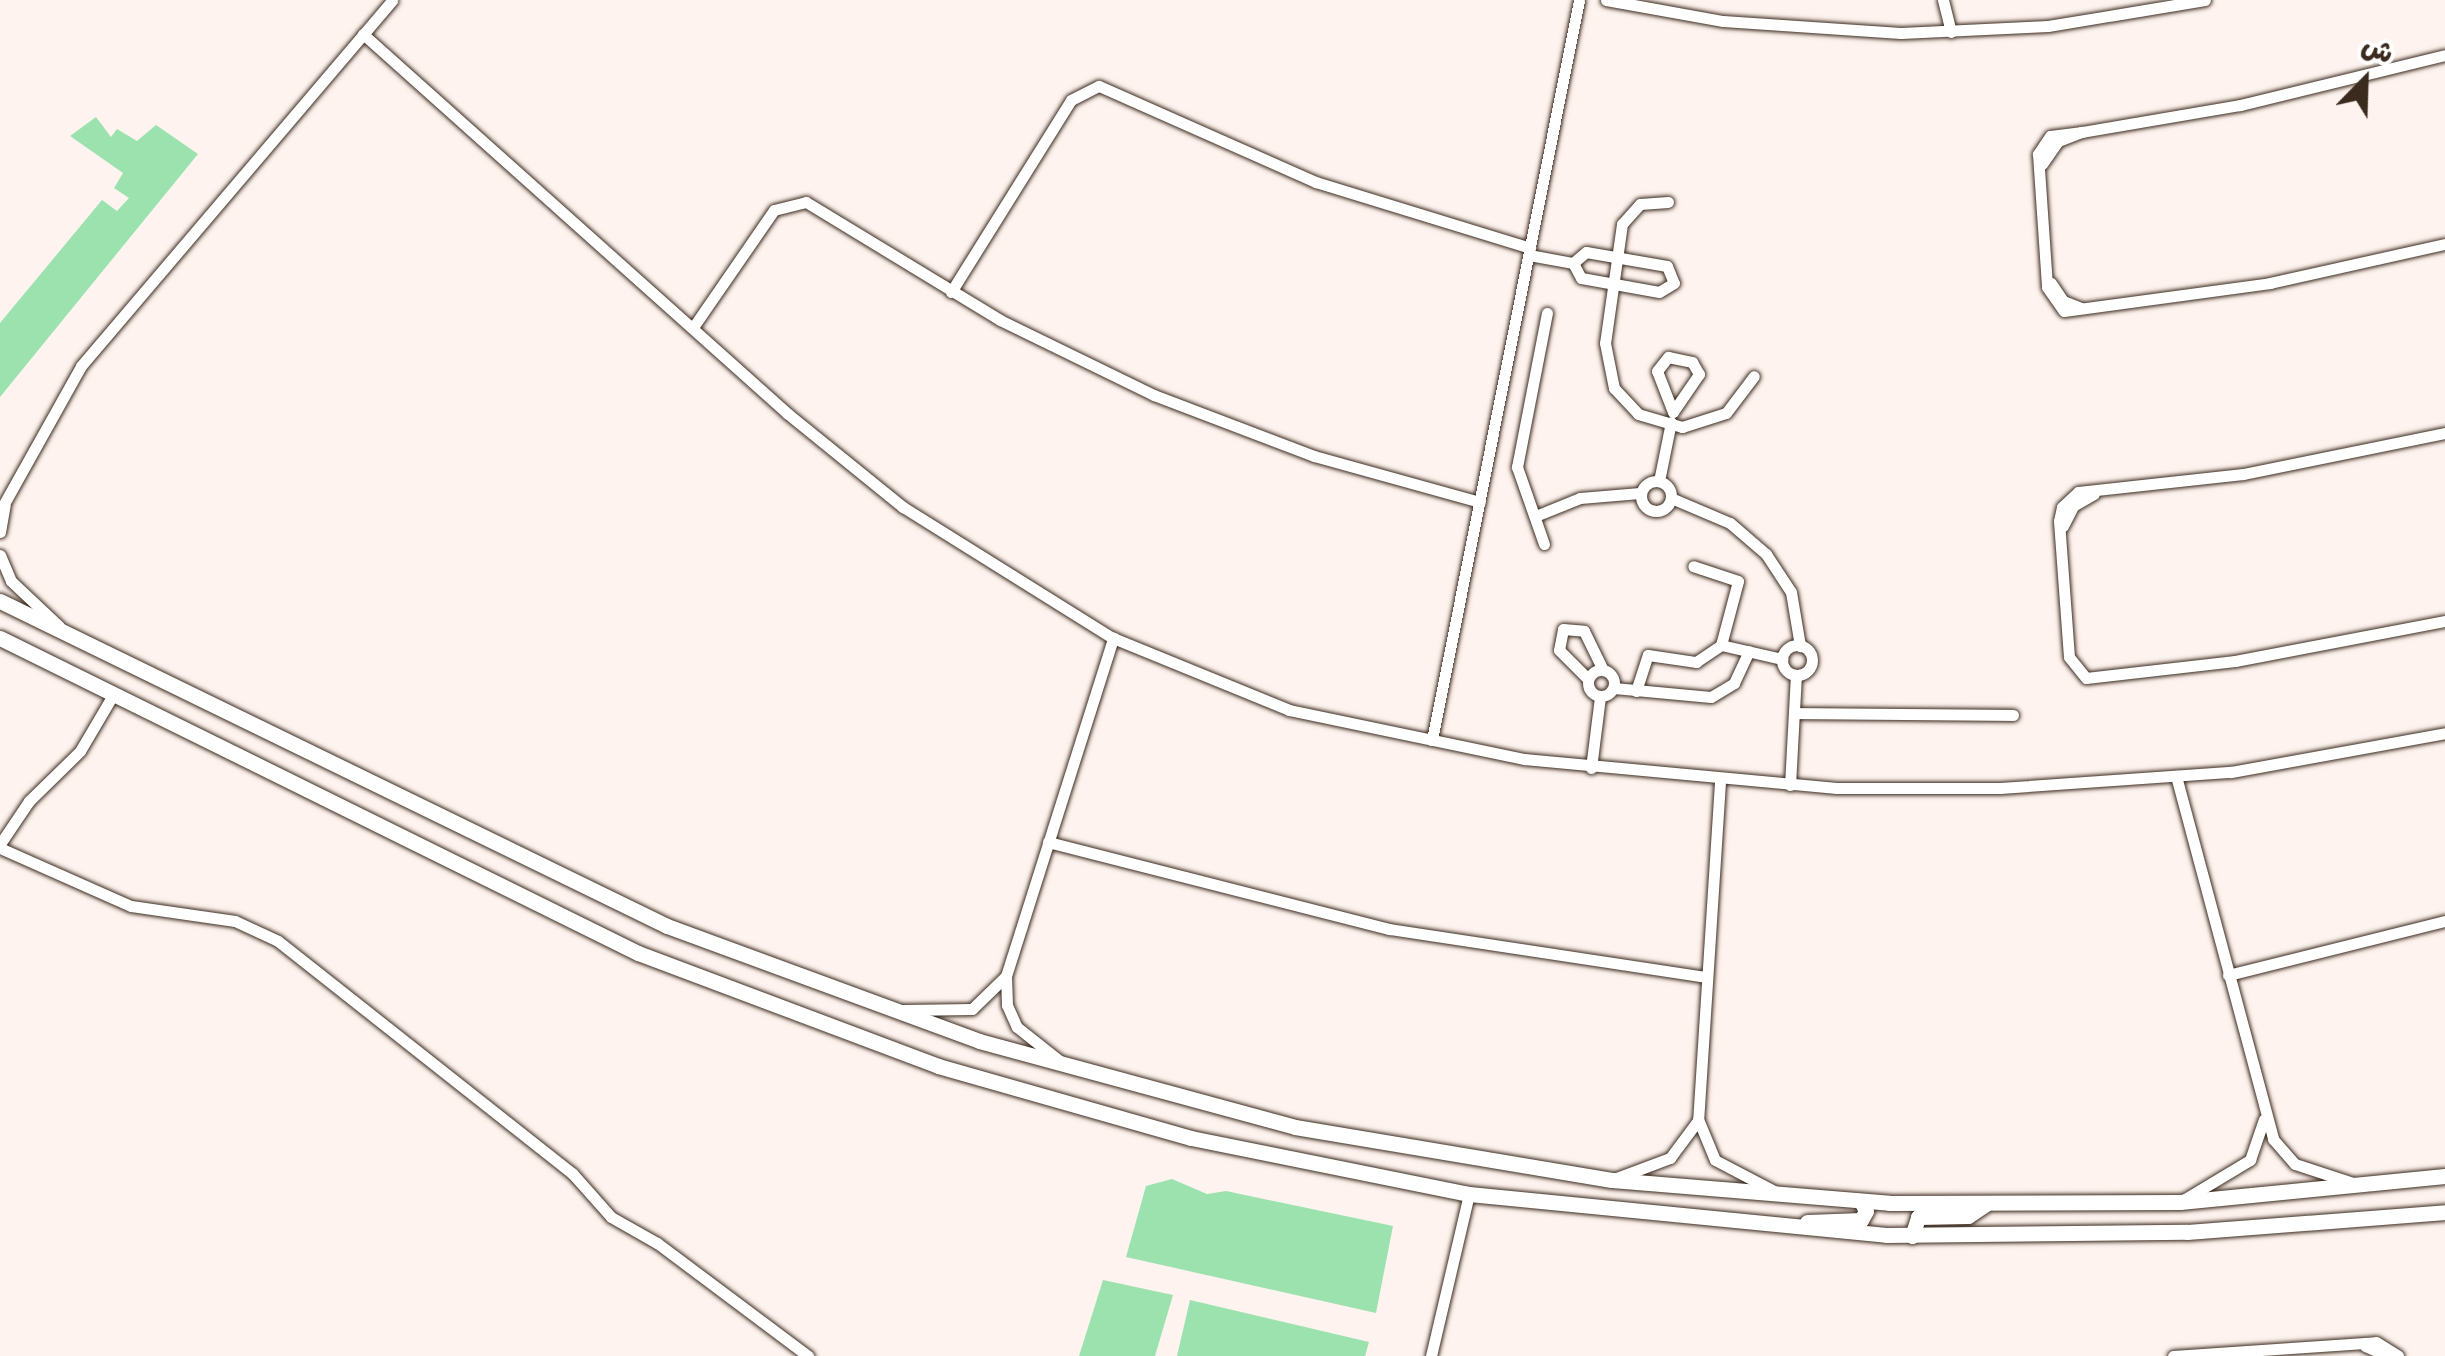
<!DOCTYPE html>
<meta charset="utf-8">
<style>
body{margin:0}
#map{position:relative;width:2445px;height:1356px;overflow:hidden;background:#fef3ee;font-family:"Indie Flower","Playpen Sans Arabic",sans-serif}
div>[style]{position:absolute}
.green>*{inset:0;background:#9ce2ae}
.roads{filter:drop-shadow(0 0 2px #3b2a1e) drop-shadow(0 0 2px #3b2a1e)}
.street>*{height:11px;margin:-5.5px;padding:0 5.5px;transform-origin:5.5px;border-radius:5.5px;background:#fff}
.street>.ring{margin:-5.5px;padding:0;box-sizing:content-box;background:none;border:11px solid #fff;border-radius:50%}
.secondary>*{height:15px;margin:-7.5px;padding:0 7.5px;transform-origin:7.5px;border-radius:7.5px;background:#fff}
span{translate:-50% -50%;white-space:nowrap;text-align:center;line-height:1.15;-webkit-text-stroke:8px #fff;paint-order:stroke}
.north{position:absolute;left:2315px;top:30px;width:100px;height:100px;-webkit-text-stroke:8px #fff;paint-order:stroke;rotate:23deg;font-size:28px;font-weight:700;line-height:40px;text-align:center;color:#3b2a1e}
.north::after{content:'';display:block;margin:auto;width:35px;height:45px;background:#3b2a1e;clip-path:polygon(50% 0,100% 100%,50% 72%,0 100%)}
</style>
<div id="map">
<div class="green">
<div style="clip-path:polygon(96px 117px,111px 137px,117px 129px,137px 141px,156px 125px,198px 154px,0 397px,0 323px,102px 200px,117px 211px,129px 198px,114px 188px,123px 173px,70px 136px)"></div>
<div style="clip-path:polygon(1172px 1179px,1207px 1194px,1226px 1191px,1393px 1226px,1376px 1313px,1126px 1257px,1146px 1186px)"></div>
<div style="clip-path:polygon(1103px 1280px,1173px 1295px,1155px 1356px,1079px 1356px)"></div>
<div style="clip-path:polygon(1190px 1300px,1369px 1342px,1365px 1356px,1177px 1356px)"></div>
</div>
<div class="roads">
<div class="street">
<div style="left:1606px;top:0;width:119px;rotate:10.2deg"></div>
<div style="left:1723px;top:21px;width:178px;rotate:3.9deg"></div>
<div style="left:1901px;top:33px;width:147px;rotate:-2.7deg"></div>
<div style="left:2048px;top:26px;width:159px;rotate:-9.4deg"></div>
<div style="left:1943px;top:0;width:33px;rotate:76deg"></div>
<div style="left:363px;top:34px;width:570px;rotate:41.8deg"></div>
<div style="left:788px;top:414px;width:148px;rotate:39deg"></div>
<div style="left:903px;top:507px;width:248px;rotate:32deg"></div>
<div style="left:1113px;top:638px;width:190px;rotate:22.2deg"></div>
<div style="left:1289px;top:710px;width:240px;rotate:11.8deg"></div>
<div style="left:1524px;top:759px;width:314px;rotate:5.3deg"></div>
<div style="left:1837px;top:788px;width:163px"></div>
<div style="left:2000px;top:788px;width:232px;rotate:-4deg"></div>
<div style="left:2231px;top:772px;width:218px;rotate:-10.3deg"></div>
<div style="left:2082px;top:132px;width:32px;rotate:173deg"></div>
<div style="left:2050px;top:136px;width:22px;rotate:124deg"></div>
<div style="left:2038px;top:154px;width:133px;rotate:86.1deg"></div>
<div style="left:2047px;top:287px;width:29px;rotate:55deg"></div>
<div style="left:2064px;top:311px;width:208px;rotate:-7.7deg"></div>
<div style="left:2270px;top:283px;width:179px;rotate:-12.6deg"></div>
<div style="left:2042px;top:164px;width:28px;rotate:-55deg"></div>
<div style="left:2058px;top:141px;width:26px;rotate:-21deg"></div>
<div style="left:2082px;top:132px;width:160px;rotate:-9.7deg"></div>
<div style="left:2240px;top:105px;width:211px;rotate:-13.7deg"></div>
<div style="left:1668px;top:202px;width:28px;rotate:176deg"></div>
<div style="left:1640px;top:204px;width:27px;rotate:132deg"></div>
<div style="left:1622px;top:224px;width:120px;rotate:98.1deg"></div>
<div style="left:1605px;top:343px;width:46px;rotate:78.7deg"></div>
<div style="left:1614px;top:388px;width:35px;rotate:47deg"></div>
<div style="left:1638px;top:414px;width:46px;rotate:16.5deg"></div>
<div style="left:1682px;top:427px;width:46px;rotate:-17.7deg"></div>
<div style="left:1726px;top:413px;width:46px;rotate:-52.9deg"></div>
<div style="left:1586px;top:252px;width:82px;rotate:9.8deg"></div>
<div style="left:1667px;top:266px;width:18px;rotate:68deg"></div>
<div style="left:1674px;top:283px;width:17px;rotate:149deg"></div>
<div style="left:1659px;top:292px;width:79px;rotate:-169.8deg"></div>
<div style="left:1581px;top:278px;width:17px;rotate:-118deg"></div>
<div style="left:1573px;top:263px;width:17px;rotate:-40deg"></div>
<div style="left:1529px;top:255px;width:45px;rotate:10.3deg"></div>
<div style="left:2051px;top:283px;width:22px;rotate:56deg"></div>
<div style="left:2063px;top:301px;width:19px;rotate:21deg"></div>
<div style="left:951px;top:292px;width:226px;rotate:-58deg"></div>
<div style="left:1071px;top:100px;width:31px;rotate:-27deg"></div>
<div style="left:1099px;top:86px;width:237px;rotate:23.9deg"></div>
<div style="left:1316px;top:182px;width:224px;rotate:17.1deg"></div>
<div style="left:694px;top:326px;width:141px;rotate:-55.4deg"></div>
<div style="left:774px;top:210px;width:33px;rotate:-14deg"></div>
<div style="left:806px;top:202px;width:227px;rotate:31.3deg"></div>
<div style="left:1000px;top:320px;width:171px;rotate:26deg"></div>
<div style="left:1154px;top:395px;width:171px;rotate:20.9deg"></div>
<div style="left:1314px;top:456px;width:172px;rotate:15.5deg"></div>
<div style="left:1668px;top:357px;width:25px;rotate:12deg"></div>
<div style="left:1692px;top:362px;width:14px;rotate:60deg"></div>
<div style="left:1699px;top:374px;width:46px;rotate:124.4deg"></div>
<div style="left:1673px;top:412px;width:44px;rotate:-111.3deg"></div>
<div style="left:1657px;top:371px;width:18px;rotate:-52deg"></div>
<div style="left:2445px;top:433px;width:206px;rotate:168.5deg"></div>
<div style="left:2243px;top:474px;width:166px;rotate:173.8deg"></div>
<div style="left:2078px;top:492px;width:22px;rotate:137deg"></div>
<div style="left:2062px;top:507px;width:14px;rotate:102deg"></div>
<div style="left:2059px;top:521px;width:136px;rotate:85.8deg"></div>
<div style="left:2069px;top:657px;width:27px;rotate:51deg"></div>
<div style="left:2086px;top:678px;width:150px;rotate:-6.5deg"></div>
<div style="left:2235px;top:661px;width:214px;rotate:-10.8deg"></div>
<div class="ring" style="left:1641px;top:481px;width:19px;height:19px"></div>
<div style="left:1659px;top:481px;width:60px;rotate:-78.5deg"></div>
<div style="left:1671px;top:498px;width:64px;rotate:23deg"></div>
<div style="left:1730px;top:523px;width:48px;rotate:40.7deg"></div>
<div style="left:1766px;top:554px;width:45px;rotate:56.7deg"></div>
<div style="left:1791px;top:592px;width:55px;rotate:80.5deg"></div>
<div style="left:0;top:511px;width:166px;rotate:-60.8deg"></div>
<div style="left:81px;top:366px;width:480px;rotate:-49.6deg"></div>
<div style="left:1538px;top:515px;width:45px;rotate:-22deg"></div>
<div style="left:1580px;top:498px;width:60px;rotate:-4.8deg"></div>
<div style="left:2063px;top:526px;width:22px;rotate:-63deg"></div>
<div style="left:2073px;top:506px;width:24px;rotate:-30deg"></div>
<div style="left:0;top:532px;width:27px;rotate:-80deg"></div>
<div style="left:1544px;top:544px;width:82px;rotate:-109.3deg"></div>
<div style="left:1517px;top:467px;width:157px;rotate:-79deg"></div>
<div style="left:0;top:555px;width:28px;rotate:67deg"></div>
<div style="left:11px;top:581px;width:66px;rotate:43.2deg"></div>
<div style="left:1721px;top:645px;width:63px;rotate:12.9deg"></div>
<div class="ring" style="left:1782px;top:645px;width:19px;height:19px"></div>
<div class="ring" style="left:1588px;top:670px;width:15px;height:15px"></div>
<div style="left:1588px;top:679px;width:41px;rotate:-135deg"></div>
<div style="left:1559px;top:650px;width:21px;rotate:-79deg"></div>
<div style="left:1563px;top:629px;width:21px;rotate:5deg"></div>
<div style="left:1584px;top:631px;width:43px;rotate:64deg"></div>
<div style="left:1614px;top:688px;width:97px;rotate:5.3deg"></div>
<div style="left:1711px;top:697px;width:27px;rotate:-31deg"></div>
<div style="left:1734px;top:683px;width:35px;rotate:-65deg"></div>
<div style="left:1636px;top:691px;width:38px;rotate:-72deg"></div>
<div style="left:1648px;top:655px;width:49px;rotate:8.3deg"></div>
<div style="left:1696px;top:662px;width:30px;rotate:-34deg"></div>
<div style="left:1721px;top:645px;width:66px;rotate:-75.1deg"></div>
<div style="left:1738px;top:581px;width:47px;rotate:-161.6deg"></div>
<div style="left:1794px;top:713px;width:219px;rotate:0.5deg"></div>
<div style="left:1432px;top:740px;width:754px;rotate:-78.76deg"></div>
<div style="left:1591px;top:768px;width:72px;rotate:-82.8deg"></div>
<div style="left:2176px;top:776px;width:376px;rotate:75deg"></div>
<div style="left:2273px;top:1139px;width:33px;rotate:49deg"></div>
<div style="left:2295px;top:1164px;width:61px;rotate:18.1deg"></div>
<div style="left:1720px;top:782px;width:338px;rotate:93.7deg"></div>
<div style="left:1698px;top:1119px;width:44px;rotate:67.5deg"></div>
<div style="left:1715px;top:1160px;width:67px;rotate:27.7deg"></div>
<div style="left:1790px;top:785px;width:110px;rotate:-86.9deg"></div>
<div style="left:1048px;top:842px;width:352px;rotate:14.3deg"></div>
<div style="left:1389px;top:929px;width:321px;rotate:8.6deg"></div>
<div style="left:0;top:844px;width:52px;rotate:-56deg"></div>
<div style="left:29px;top:801px;width:71px;rotate:-44.4deg"></div>
<div style="left:80px;top:751px;width:65px;rotate:-59.5deg"></div>
<div style="left:0;top:848px;width:143px;rotate:23.9deg"></div>
<div style="left:131px;top:906px;width:105px;rotate:8.2deg"></div>
<div style="left:235px;top:921px;width:47px;rotate:24.9deg"></div>
<div style="left:278px;top:941px;width:375px;rotate:38.3deg"></div>
<div style="left:572px;top:1173px;width:59px;rotate:48.4deg"></div>
<div style="left:611px;top:1217px;width:53px;rotate:29.5deg"></div>
<div style="left:657px;top:1243px;width:189px;rotate:36.8deg"></div>
<div style="left:2228px;top:975px;width:224px;rotate:-14deg"></div>
<div style="left:1006px;top:976px;width:29px;rotate:88deg"></div>
<div style="left:1007px;top:1005px;width:24px;rotate:66deg"></div>
<div style="left:1017px;top:1027px;width:56px;rotate:38.5deg"></div>
<div style="left:903px;top:1010px;width:69px;rotate:-0.8deg"></div>
<div style="left:972px;top:1009px;width:47px;rotate:-44.1deg"></div>
<div style="left:1006px;top:976px;width:355px;rotate:-72.4deg"></div>
<div style="left:1614px;top:1179px;width:60px;rotate:-20.6deg"></div>
<div style="left:1670px;top:1158px;width:44px;rotate:-53.4deg"></div>
<div style="left:2180px;top:1202px;width:82px;rotate:-31deg"></div>
<div style="left:2250px;top:1160px;width:43px;rotate:-71.1deg"></div>
<div style="left:2365px;top:1346px;width:24px;rotate:24deg"></div>
<div style="left:1431px;top:1356px;width:166px;rotate:-76.8deg"></div>
<div style="left:2173px;top:1356px;width:203px;rotate:-3.9deg"></div>
<div style="left:2376px;top:1342px;width:26px;rotate:32deg"></div>
</div>
<div class="secondary">
<div style="left:0;top:601px;width:742px;rotate:25.98deg"></div>
<div style="left:667px;top:926px;width:333px;rotate:20.2deg"></div>
<div style="left:979px;top:1041px;width:327px;rotate:15.2deg"></div>
<div style="left:1295px;top:1127px;width:321px;rotate:9.5deg"></div>
<div style="left:1612px;top:1180px;width:278px;rotate:4.7deg"></div>
<div style="left:1889px;top:1203px;width:291px;rotate:-0.2deg"></div>
<div style="left:2180px;top:1202px;width:266px;rotate:-5.6deg"></div>
<div style="left:0;top:638px;width:712px;rotate:26.28deg"></div>
<div style="left:638px;top:953px;width:321px;rotate:20.6deg"></div>
<div style="left:938px;top:1066px;width:263px;rotate:15.9deg"></div>
<div style="left:1191px;top:1138px;width:284px;rotate:11.4deg"></div>
<div style="left:1469px;top:1194px;width:419px;rotate:5.6deg"></div>
<div style="left:1886px;top:1235px;width:301px;rotate:-0.6deg"></div>
<div style="left:2187px;top:1232px;width:259px;rotate:-4.4deg"></div>
<div style="left:1807px;top:1222px;width:54px;rotate:-2.1deg"></div>
<div style="left:1861px;top:1220px;width:10px;rotate:-61deg"></div>
<div style="left:1866px;top:1211px;width:11px;rotate:-117deg"></div>
<div style="left:1912px;top:1236px;width:20px;rotate:-72deg"></div>
<div style="left:1918px;top:1217px;width:50px;rotate:-1.1deg"></div>
<div style="left:1968px;top:1216px;width:22px;rotate:-34deg"></div>
</div>
</div>
<div class="north">ش</div>
</div>
